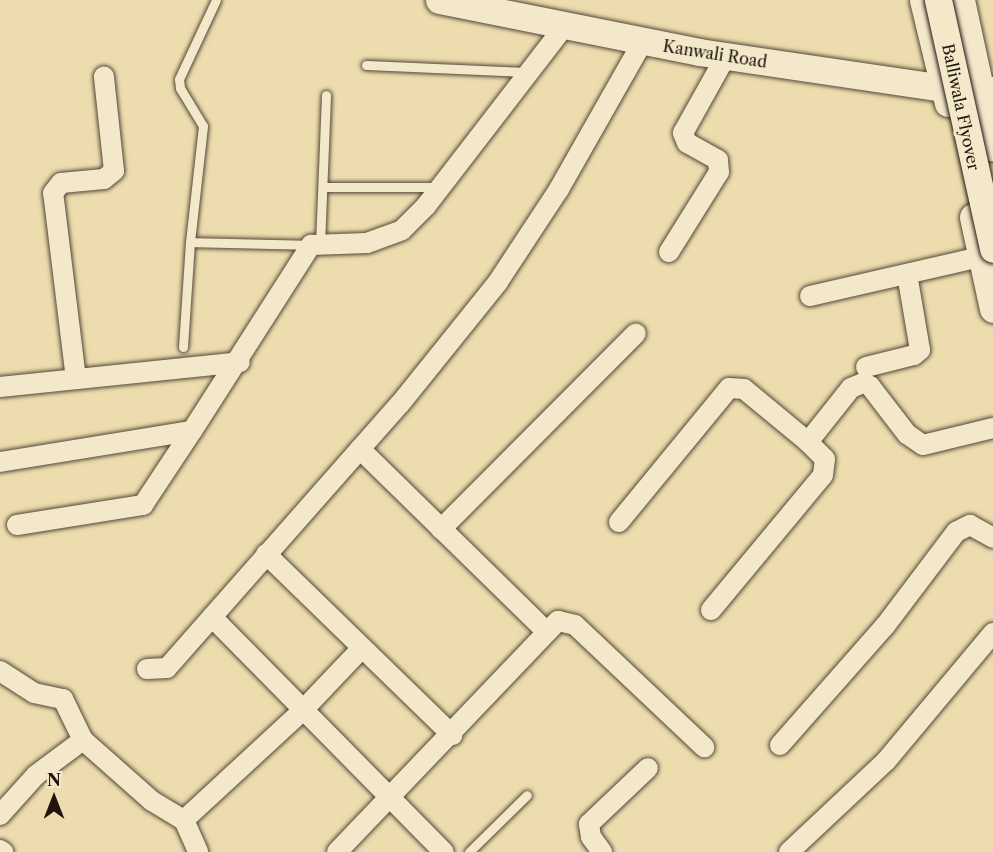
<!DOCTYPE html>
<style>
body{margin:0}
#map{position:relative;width:993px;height:852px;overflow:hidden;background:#edddae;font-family:"Libre Caslon Text",serif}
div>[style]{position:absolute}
.roads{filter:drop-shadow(0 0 2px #534737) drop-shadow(0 0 2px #534737)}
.lane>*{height:9px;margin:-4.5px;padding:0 4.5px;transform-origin:4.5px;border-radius:4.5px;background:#f3e9ca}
.street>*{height:20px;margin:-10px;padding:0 10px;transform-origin:10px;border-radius:10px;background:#f3e9ca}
.secondary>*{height:27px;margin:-13.5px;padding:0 13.5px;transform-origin:13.5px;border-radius:13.5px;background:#f3e9ca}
.bridges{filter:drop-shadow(0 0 2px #20150f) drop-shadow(0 0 2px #20150f)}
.secondary-bridge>*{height:27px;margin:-13.5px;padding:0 13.5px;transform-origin:13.5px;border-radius:13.5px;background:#f3e9ca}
span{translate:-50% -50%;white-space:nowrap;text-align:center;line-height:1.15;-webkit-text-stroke:6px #f3e9ca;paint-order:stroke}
.street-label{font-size:16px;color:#20150f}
.north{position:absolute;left:24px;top:768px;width:60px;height:60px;-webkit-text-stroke:4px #f3e9ca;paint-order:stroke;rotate:0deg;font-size:16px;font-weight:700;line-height:24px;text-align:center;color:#20150f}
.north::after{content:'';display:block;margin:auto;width:21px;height:27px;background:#20150f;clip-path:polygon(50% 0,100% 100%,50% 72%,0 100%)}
</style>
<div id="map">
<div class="roads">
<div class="lane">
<div style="left:366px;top:65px;width:161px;rotate:2.5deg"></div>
<div style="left:323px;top:187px;width:116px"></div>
<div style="left:190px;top:242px;width:117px;rotate:-83.6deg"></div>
<div style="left:203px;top:126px;width:44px;rotate:-121.2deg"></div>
<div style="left:180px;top:88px;width:9px;rotate:-96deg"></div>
<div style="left:179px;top:79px;width:87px;rotate:-64.9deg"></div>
<div style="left:320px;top:245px;width:150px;rotate:-87.7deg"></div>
<div style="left:183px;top:347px;width:105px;rotate:-86.2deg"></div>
<div style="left:190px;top:242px;width:121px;rotate:1.4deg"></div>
<div style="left:469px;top:852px;width:81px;rotate:-44.5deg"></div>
</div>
<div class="street">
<div style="left:669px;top:252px;width:94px;rotate:-58deg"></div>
<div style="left:719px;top:172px;width:12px;rotate:-95deg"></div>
<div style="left:718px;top:160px;width:35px;rotate:-151deg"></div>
<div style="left:687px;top:143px;width:11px;rotate:-112deg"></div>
<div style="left:683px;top:133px;width:88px;rotate:-60.8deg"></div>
<div style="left:810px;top:296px;width:188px;rotate:-12.9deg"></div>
<div style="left:866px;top:367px;width:49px;rotate:-14deg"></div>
<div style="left:914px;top:355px;width:8px;rotate:-40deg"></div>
<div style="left:920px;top:350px;width:77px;rotate:-99.7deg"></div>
<div style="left:76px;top:379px;width:187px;rotate:-97deg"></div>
<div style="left:53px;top:193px;width:13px;rotate:-51deg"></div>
<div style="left:61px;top:183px;width:43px;rotate:-5.3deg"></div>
<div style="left:104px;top:179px;width:13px;rotate:-39deg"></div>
<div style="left:114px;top:171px;width:95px;rotate:-96.1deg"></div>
<div style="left:0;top:387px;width:241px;rotate:-5.9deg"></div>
<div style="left:360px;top:449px;width:260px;rotate:44.4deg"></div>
<div style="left:0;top:462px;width:194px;rotate:-9.2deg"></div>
<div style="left:192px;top:431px;width:221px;rotate:-57.4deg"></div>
<div style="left:311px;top:245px;width:56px;rotate:-2deg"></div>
<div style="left:367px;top:243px;width:37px;rotate:-20deg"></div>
<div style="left:402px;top:230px;width:34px;rotate:-45deg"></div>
<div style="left:426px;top:206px;width:226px;rotate:-52.4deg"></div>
<div style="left:619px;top:522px;width:173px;rotate:-50.6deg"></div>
<div style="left:729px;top:388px;width:15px;rotate:4deg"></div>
<div style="left:744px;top:389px;width:83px;rotate:39.6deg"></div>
<div style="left:808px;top:442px;width:69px;rotate:-51.5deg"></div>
<div style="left:851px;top:388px;width:13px;rotate:-23deg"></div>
<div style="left:863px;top:383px;width:8px;rotate:23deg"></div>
<div style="left:870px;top:386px;width:61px;rotate:52.4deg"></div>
<div style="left:907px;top:434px;width:19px;rotate:35deg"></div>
<div style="left:923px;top:445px;width:72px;rotate:-13.7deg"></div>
<div style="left:17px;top:525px;width:128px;rotate:-9deg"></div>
<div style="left:143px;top:505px;width:89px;rotate:-56.5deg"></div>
<div style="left:441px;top:529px;width:276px;rotate:-45.1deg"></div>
<div style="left:266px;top:554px;width:260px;rotate:44.2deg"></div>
<div style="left:711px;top:610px;width:175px;rotate:-50.3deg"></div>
<div style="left:823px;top:475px;width:16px;rotate:-83deg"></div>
<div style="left:825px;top:459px;width:24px;rotate:-135deg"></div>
<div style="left:212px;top:617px;width:330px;rotate:45.4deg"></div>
<div style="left:147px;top:669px;width:20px;rotate:-3deg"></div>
<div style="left:167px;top:668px;width:352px;rotate:-48.6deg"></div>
<div style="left:400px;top:404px;width:156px;rotate:-51.2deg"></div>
<div style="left:498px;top:282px;width:111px;rotate:-56.7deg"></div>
<div style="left:559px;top:189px;width:168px;rotate:-60.4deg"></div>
<div style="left:0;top:671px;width:40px;rotate:32.9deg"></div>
<div style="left:34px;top:693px;width:30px;rotate:12deg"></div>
<div style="left:63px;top:699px;width:46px;rotate:64deg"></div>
<div style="left:780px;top:745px;width:159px;rotate:-48.6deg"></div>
<div style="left:885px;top:626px;width:118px;rotate:-52.9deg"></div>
<div style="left:956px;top:532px;width:16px;rotate:-27deg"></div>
<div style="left:970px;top:525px;width:26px;rotate:29deg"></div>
<div style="left:0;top:815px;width:54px;rotate:-48deg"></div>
<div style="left:36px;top:775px;width:59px;rotate:-36.7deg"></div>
<div style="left:83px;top:740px;width:92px;rotate:41.5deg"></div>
<div style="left:152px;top:801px;width:37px;rotate:31deg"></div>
<div style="left:184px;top:820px;width:35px;rotate:66deg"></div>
<div style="left:184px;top:820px;width:162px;rotate:-42.7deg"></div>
<div style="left:303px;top:710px;width:86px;rotate:-46.4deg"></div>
<div style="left:0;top:850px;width:4px;rotate:34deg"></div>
<div style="left:337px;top:852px;width:320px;rotate:-46.3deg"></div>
<div style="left:558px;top:621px;width:17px;rotate:13deg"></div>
<div style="left:575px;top:625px;width:178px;rotate:43.4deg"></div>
<div style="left:602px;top:852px;width:19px;rotate:-126deg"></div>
<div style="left:591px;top:837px;width:13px;rotate:-99deg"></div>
<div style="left:589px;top:824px;width:81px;rotate:-43.5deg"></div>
<div style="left:789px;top:852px;width:133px;rotate:-43.2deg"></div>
<div style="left:886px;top:761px;width:167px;rotate:-50.1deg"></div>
</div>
<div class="secondary">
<div style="left:439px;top:0;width:265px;rotate:11.3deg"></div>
<div style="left:699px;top:52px;width:248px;rotate:8.4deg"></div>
<div style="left:944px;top:88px;width:49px;rotate:2.3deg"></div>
<div style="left:923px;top:0;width:106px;rotate:76.4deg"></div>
<div style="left:961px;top:0;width:151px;rotate:77.8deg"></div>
<div style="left:973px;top:217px;width:94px;rotate:77.7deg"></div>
</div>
</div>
<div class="bridges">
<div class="secondary-bridge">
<div style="left:938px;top:0;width:255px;rotate:77.5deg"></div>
</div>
</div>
<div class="street-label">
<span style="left:715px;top:54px;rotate:9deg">Kanwali Road</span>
<span style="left:961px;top:107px;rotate:78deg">Balliwala Flyover</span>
</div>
<div class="north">N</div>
</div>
